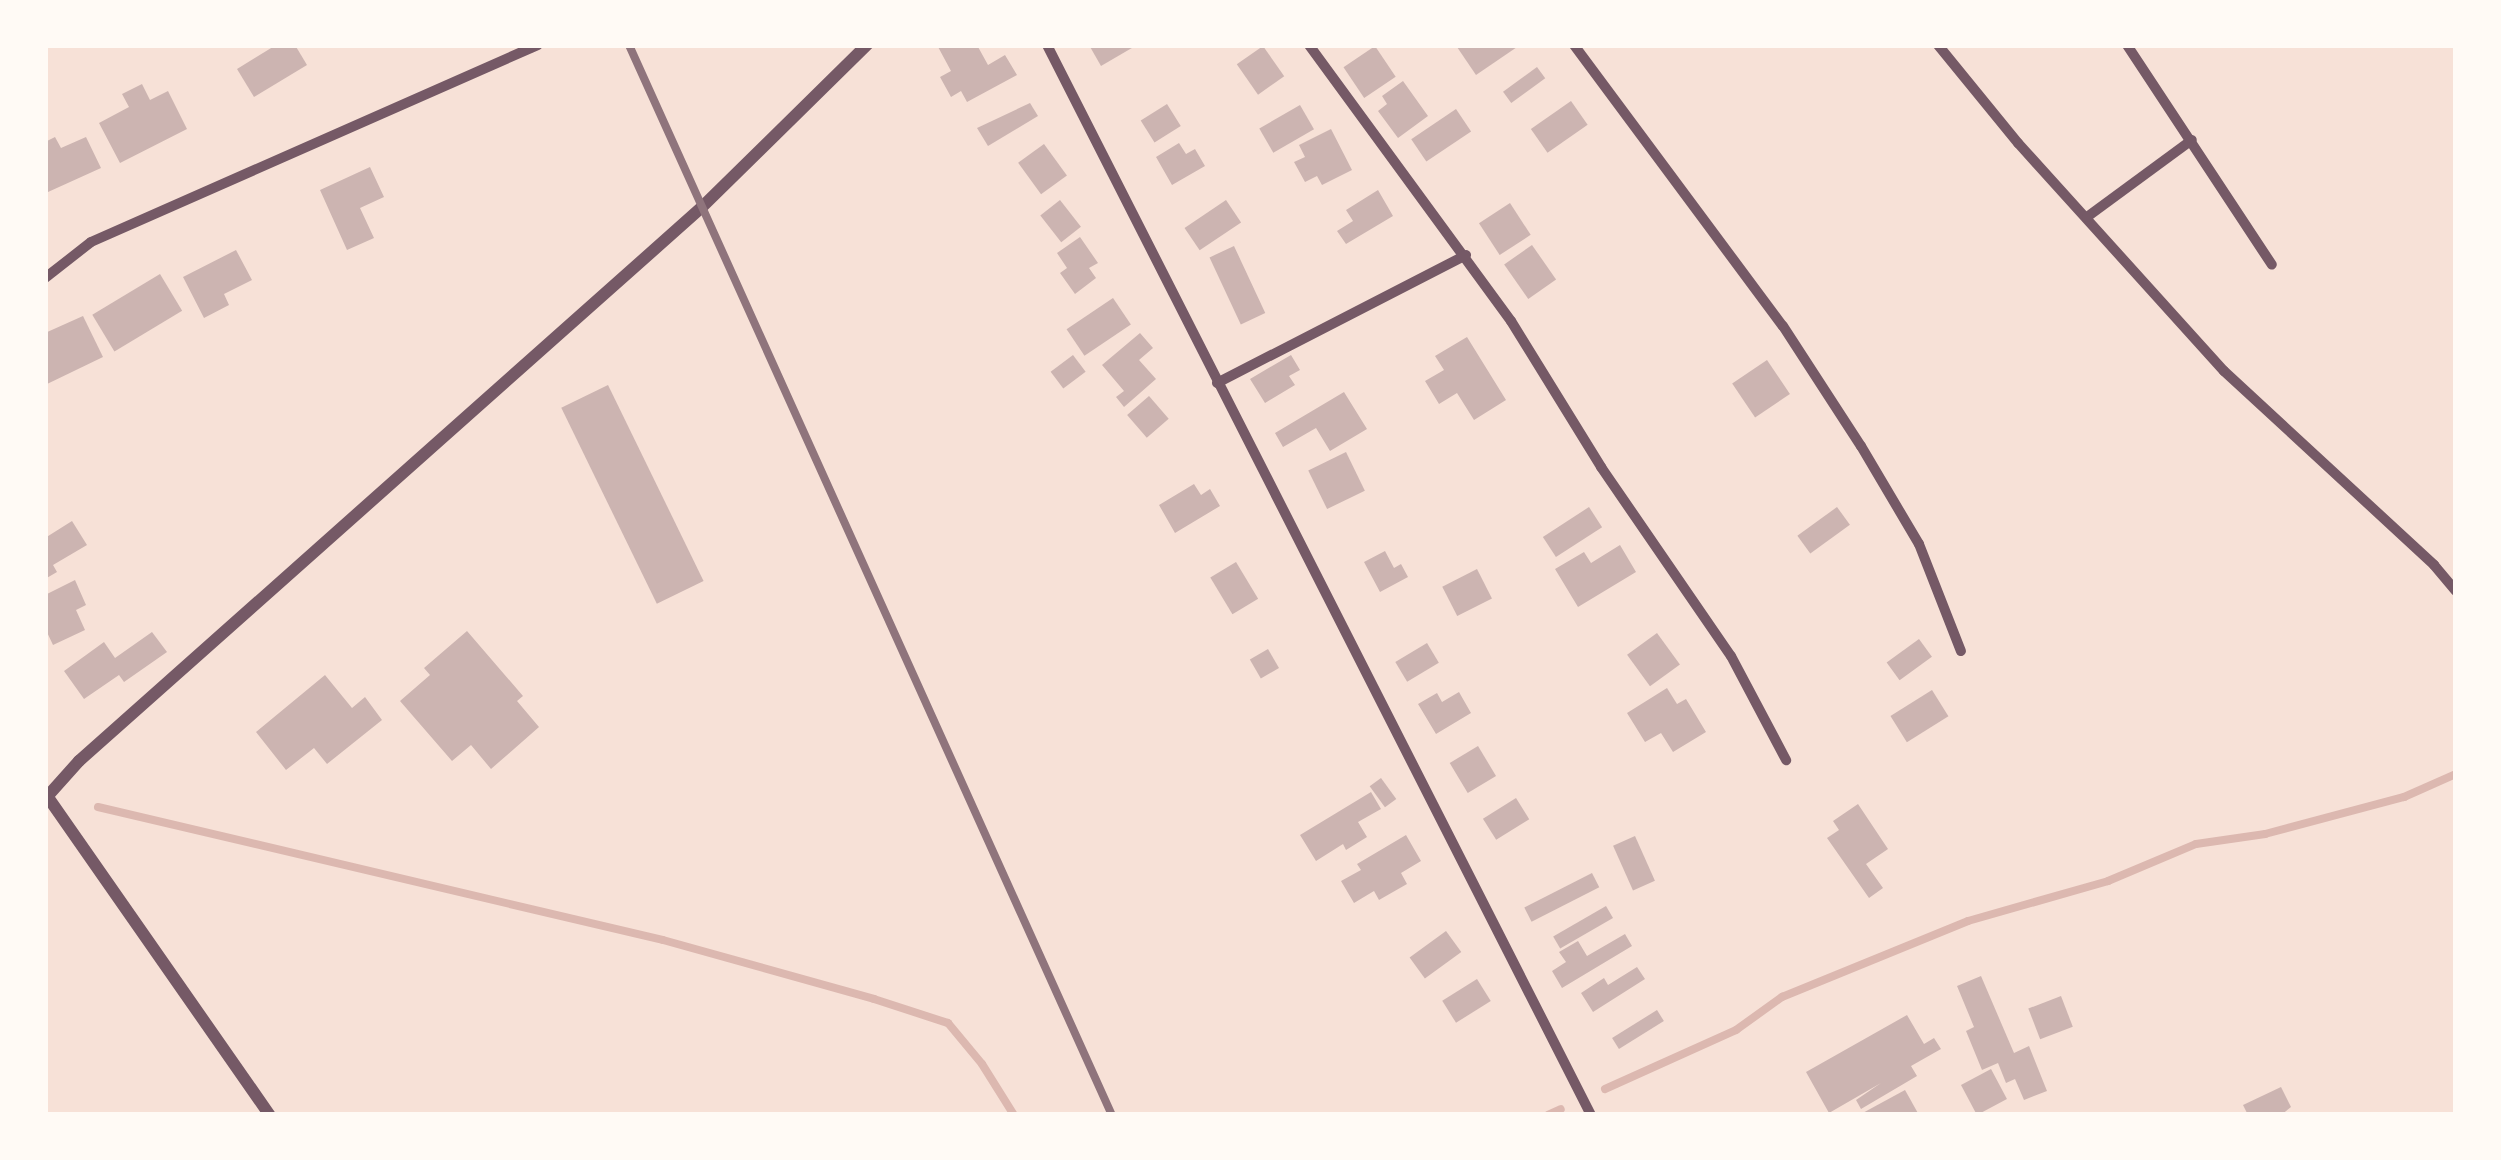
<!DOCTYPE html>
<style>
body{margin:0}
#map{position:relative;width:2501px;height:1160px;overflow:hidden;background:#f7e1d7;font-family:"Alegreya Sans",sans-serif}
div>[style]{position:absolute}
.stream>*{height:8px;margin:-4px;padding:0 4px;transform-origin:4px;border-radius:4px;background:#dcb8b0}
.building>*{inset:0;background:#ccb4b1;transform-origin:0 0}
.minor>*{height:10px;margin:-5px;padding:0 5px;transform-origin:5px;border-radius:5px;background:#755966}
.tertiary>*{height:12px;margin:-6px;padding:0 6px;transform-origin:6px;border-radius:6px;background:#755966}
.rail>*{height:8px;margin:-4px;padding:0 4px;transform-origin:4px;border-radius:4px;background:#8f747c}
span{translate:-50% -50%;white-space:nowrap;text-align:center;line-height:1.15;-webkit-text-stroke:10px #fffaf5;paint-order:stroke}
.frame{position:absolute;inset:0;border:48px solid #fffaf5;pointer-events:none}
</style>
<div id="map">
<div class="stream">
<div style="left:98px;top:807px;width:580px;rotate:13.25deg"></div>
<div style="left:663px;top:940px;width:219px;rotate:15.6deg"></div>
<div style="left:874px;top:999px;width:78px;rotate:18deg"></div>
<div style="left:948px;top:1023px;width:53px;rotate:50.3deg"></div>
<div style="left:982px;top:1064px;width:60px;rotate:57.9deg"></div>
<div style="left:1605px;top:1089px;width:144px;rotate:-24.2deg"></div>
<div style="left:1736px;top:1030px;width:57px;rotate:-35.7deg"></div>
<div style="left:1782px;top:997px;width:201px;rotate:-22.2deg"></div>
<div style="left:1968px;top:921px;width:146px;rotate:-15.9deg"></div>
<div style="left:2108px;top:881px;width:95px;rotate:-22.8deg"></div>
<div style="left:2196px;top:844px;width:70px;rotate:-8.2deg"></div>
<div style="left:2265px;top:834px;width:144px;rotate:-14.9deg"></div>
<div style="left:2404px;top:797px;width:57px;rotate:-23.9deg"></div>
<div style="left:1548px;top:1115px;width:14px;rotate:-25deg"></div>
</div>
<div class="building">
<div style="clip-path:polygon(276px 45px,295px 45px,307px 65px,254px 97px,237px 69px)"></div>
<div style="clip-path:polygon(937px 45px,977px 45px,988px 65px,1005px 55px,1017px 75px,967px 102px,961px 91px,951px 97px,940px 77px,951px 71px)"></div>
<div style="clip-path:polygon(1089px 45px,1137px 45px,1101px 66px)"></div>
<div style="clip-path:polygon(1461px 45px,1520px 45px,1476px 75px,1457px 47px)"></div>
<div style="left:1263px;top:46px;width:37px;height:32px;rotate:55deg"></div>
<div style="left:1375px;top:46px;width:37px;height:38px;rotate:56deg"></div>
<div style="left:1537px;top:67px;width:14px;height:42px;rotate:54deg"></div>
<div style="clip-path:polygon(1403px 81px,1428px 116px,1398px 138px,1378px 111px,1387px 104px,1382px 96px)"></div>
<div style="clip-path:polygon(142px 84px,150px 100px,168px 91px,187px 129px,120px 163px,99px 123px,129px 107px,122px 94px)"></div>
<div style="left:1571px;top:101px;width:29px;height:49px;rotate:55deg"></div>
<div style="clip-path:polygon(1030px 103px,1038px 116px,988px 146px,977px 128px)"></div>
<div style="left:1167px;top:104px;width:26px;height:31px;rotate:58deg"></div>
<div style="left:1300px;top:105px;width:28px;height:47px;rotate:60deg"></div>
<div style="left:1456px;top:109px;width:27px;height:54px;rotate:56deg"></div>
<div style="clip-path:polygon(1331px 129px,1352px 170px,1322px 185px,1317px 176px,1305px 182px,1294px 162px,1305px 157px,1299px 145px)"></div>
<div style="clip-path:polygon(55px 137px,61px 148px,86px 137px,101px 168px,48px 192px,45px 142px)"></div>
<div style="clip-path:polygon(1179px 143px,1186px 154px,1195px 149px,1205px 166px,1172px 185px,1156px 157px)"></div>
<div style="left:1044px;top:144px;width:39px;height:32px;rotate:54deg"></div>
<div style="clip-path:polygon(370px 167px,384px 197px,360px 208px,374px 238px,347px 250px,320px 190px)"></div>
<div style="clip-path:polygon(1378px 190px,1393px 216px,1346px 244px,1337px 231px,1353px 221px,1346px 210px)"></div>
<div style="left:1060px;top:200px;width:34px;height:25px;rotate:52deg"></div>
<div style="left:1226px;top:200px;width:27px;height:50px;rotate:56deg"></div>
<div style="left:1510px;top:203px;width:38px;height:37px;rotate:57deg"></div>
<div style="clip-path:polygon(1080px 237px,1098px 263px,1089px 268px,1096px 278px,1075px 294px,1060px 273px,1067px 268px,1057px 253px)"></div>
<div style="left:1532px;top:245px;width:42px;height:34px;rotate:55deg"></div>
<div style="left:1234px;top:246px;width:74px;height:27px;rotate:65deg"></div>
<div style="clip-path:polygon(236px 250px,252px 280px,224px 294px,229px 305px,204px 318px,183px 277px)"></div>
<div style="left:160px;top:274px;width:43px;height:79px;rotate:59deg"></div>
<div style="left:1113px;top:298px;width:32px;height:56px;rotate:56deg"></div>
<div style="clip-path:polygon(83px 316px,103px 357px,45px 385px,45px 333px)"></div>
<div style="clip-path:polygon(1140px 333px,1153px 348px,1139px 360px,1156px 379px,1124px 407px,1116px 397px,1124px 391px,1102px 365px)"></div>
<div style="clip-path:polygon(1467px 337px,1506px 400px,1474px 420px,1457px 393px,1439px 404px,1425px 381px,1444px 370px,1435px 356px)"></div>
<div style="left:1073px;top:355px;width:21px;height:28px;rotate:53deg"></div>
<div style="clip-path:polygon(1291px 355px,1300px 370px,1289px 376px,1295px 385px,1265px 403px,1250px 379px)"></div>
<div style="left:1767px;top:360px;width:41px;height:42px;rotate:56deg"></div>
<div style="left:608px;top:385px;width:218px;height:52px;rotate:64deg"></div>
<div style="clip-path:polygon(1344px 392px,1367px 429px,1330px 451px,1316px 428px,1283px 447px,1275px 433px)"></div>
<div style="left:1149px;top:396px;width:30px;height:29px;rotate:49deg"></div>
<div style="left:1346px;top:452px;width:43px;height:42px;rotate:64deg"></div>
<div style="clip-path:polygon(1194px 484px,1201px 495px,1210px 489px,1220px 506px,1175px 533px,1159px 505px)"></div>
<div style="left:1589px;top:507px;width:24px;height:55px;rotate:57deg"></div>
<div style="left:1837px;top:507px;width:22px;height:49px;rotate:54deg"></div>
<div style="clip-path:polygon(72px 521px,87px 545px,53px 565px,57px 572px,45px 579px,45px 538px)"></div>
<div style="clip-path:polygon(1620px 545px,1636px 572px,1578px 607px,1555px 569px,1584px 552px,1591px 563px)"></div>
<div style="clip-path:polygon(1385px 551px,1394px 568px,1401px 564px,1408px 577px,1380px 592px,1364px 562px)"></div>
<div style="left:1236px;top:562px;width:43px;height:30px;rotate:59deg"></div>
<div style="left:1477px;top:569px;width:33px;height:39px;rotate:63deg"></div>
<div style="clip-path:polygon(75px 580px,86px 605px,76px 610px,85px 630px,53px 645px,45px 628px,45px 595px)"></div>
<div style="clip-path:polygon(467px 631px,523px 696px,517px 701px,539px 727px,491px 769px,471px 745px,452px 761px,400px 701px,430px 675px,424px 668px)"></div>
<div style="clip-path:polygon(152px 632px,167px 652px,124px 682px,119px 675px,84px 699px,64px 671px,104px 642px,115px 658px)"></div>
<div style="left:1657px;top:633px;width:39px;height:37px;rotate:54deg"></div>
<div style="left:1919px;top:639px;width:22px;height:40px;rotate:54deg"></div>
<div style="left:1427px;top:643px;width:23px;height:37px;rotate:59deg"></div>
<div style="left:1268px;top:649px;width:22px;height:21px;rotate:60deg"></div>
<div style="clip-path:polygon(325px 675px,352px 708px,365px 697px,382px 720px,327px 764px,314px 748px,286px 770px,256px 732px)"></div>
<div style="clip-path:polygon(1667px 688px,1677px 704px,1686px 699px,1706px 732px,1673px 752px,1661px 733px,1645px 742px,1627px 713px)"></div>
<div style="left:1932px;top:690px;width:31px;height:49px;rotate:58deg"></div>
<div style="clip-path:polygon(1459px 692px,1471px 713px,1436px 734px,1418px 704px,1437px 693px,1442px 702px)"></div>
<div style="left:1478px;top:746px;width:35px;height:33px;rotate:59deg"></div>
<div style="left:1381px;top:778px;width:26px;height:14px;rotate:54deg"></div>
<div style="clip-path:polygon(1371px 792px,1381px 809px,1358px 822px,1367px 837px,1346px 850px,1343px 844px,1316px 861px,1300px 835px)"></div>
<div style="left:1516px;top:798px;width:25px;height:39px;rotate:58deg"></div>
<div style="clip-path:polygon(1858px 804px,1888px 849px,1866px 864px,1883px 888px,1869px 898px,1827px 838px,1839px 830px,1833px 821px)"></div>
<div style="clip-path:polygon(1406px 835px,1421px 861px,1401px 873px,1407px 884px,1379px 900px,1374px 891px,1354px 903px,1341px 881px,1361px 870px,1357px 864px)"></div>
<div style="left:1635px;top:836px;width:49px;height:24px;rotate:66deg"></div>
<div style="left:1592px;top:873px;width:16px;height:76px;rotate:63deg"></div>
<div style="left:1606px;top:906px;width:14px;height:61px;rotate:60deg"></div>
<div style="left:1446px;top:931px;width:26px;height:45px;rotate:54deg"></div>
<div style="clip-path:polygon(1625px 934px,1632px 946px,1562px 988px,1552px 971px,1566px 962px,1559px 952px,1578px 941px,1587px 956px)"></div>
<div style="clip-path:polygon(1637px 967px,1645px 979px,1593px 1012px,1581px 993px,1604px 978px,1608px 985px)"></div>
<div style="clip-path:polygon(1981px 976px,2014px 1053px,2029px 1046px,2047px 1091px,2024px 1100px,2015px 1079px,2006px 1083px,1998px 1063px,1982px 1070px,1966px 1031px,1974px 1027px,1957px 986px)"></div>
<div style="left:1477px;top:979px;width:26px;height:41px;rotate:58deg"></div>
<div style="left:2061px;top:996px;width:33px;height:35px;rotate:69deg"></div>
<div style="left:1657px;top:1010px;width:13px;height:53px;rotate:58deg"></div>
<div style="clip-path:polygon(1907px 1015px,1924px 1044px,1934px 1038px,1941px 1049px,1911px 1066px,1917px 1076px,1861px 1109px,1856px 1100px,1881px 1083px,1829px 1113px,1806px 1072px)"></div>
<div style="left:1991px;top:1069px;width:34px;height:34px;rotate:62deg"></div>
<div style="clip-path:polygon(2281px 1087px,2291px 1107px,2281px 1115px,2248px 1115px,2243px 1105px)"></div>
<div style="clip-path:polygon(1905px 1090px,1919px 1115px,1859px 1115px)"></div>
</div>
<div class="minor">
<div style="left:1047px;top:45px;width:1200px;rotate:63.05deg"></div>
<div style="left:1309px;top:45px;width:342px;rotate:53.8deg"></div>
<div style="left:1511px;top:321px;width:172px;rotate:58.3deg"></div>
<div style="left:1601px;top:467px;width:229px;rotate:55.5deg"></div>
<div style="left:1731px;top:656px;width:118px;rotate:62.1deg"></div>
<div style="left:1574px;top:45px;width:350px;rotate:53.4deg"></div>
<div style="left:1783px;top:326px;width:143px;rotate:57deg"></div>
<div style="left:1861px;top:446px;width:114px;rotate:59.4deg"></div>
<div style="left:1919px;top:544px;width:115px;rotate:68.6deg"></div>
<div style="left:1938px;top:45px;width:127px;rotate:50.8deg"></div>
<div style="left:2018px;top:143px;width:307px;rotate:47.9deg"></div>
<div style="left:2224px;top:371px;width:286px;rotate:42.7deg"></div>
<div style="left:2434px;top:565px;width:34px;rotate:50deg"></div>
<div style="left:2127px;top:45px;width:263px;rotate:56.6deg"></div>
<div style="left:2087px;top:217px;width:130px;rotate:-36.3deg"></div>
<div style="left:45px;top:278px;width:58px;rotate:-38deg"></div>
<div style="left:91px;top:242px;width:488px;rotate:-23.8deg"></div>
<div style="left:1217px;top:383px;width:280px;rotate:-27.2deg"></div>
</div>
<div class="tertiary">
<div style="left:45px;top:793px;width:393px;rotate:55.1deg"></div>
<div style="left:45px;top:799px;width:51px;rotate:-48.2deg"></div>
<div style="left:79px;top:761px;width:834px;rotate:-41.64deg"></div>
<div style="left:702px;top:207px;width:231px;rotate:-44.5deg"></div>
</div>
<div class="rail">
<div style="left:629px;top:45px;width:1174px;rotate:65.71deg"></div>
</div>
<div class="frame"></div>
</div>
